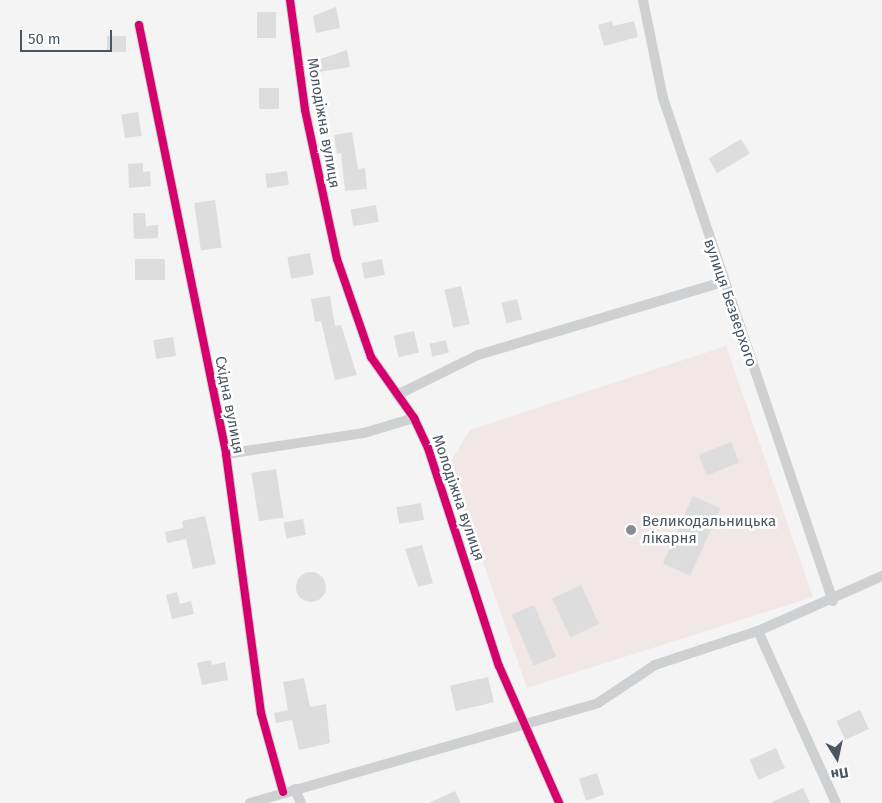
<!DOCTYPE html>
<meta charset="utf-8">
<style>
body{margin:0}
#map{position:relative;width:882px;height:803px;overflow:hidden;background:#f4f4f4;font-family:"Fira Sans",sans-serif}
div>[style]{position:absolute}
.medical>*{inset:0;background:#f1e7e6}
.building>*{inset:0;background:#ddddde;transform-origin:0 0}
.round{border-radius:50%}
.minor>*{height:10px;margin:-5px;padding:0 5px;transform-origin:5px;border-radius:5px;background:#ced0d2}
.cycleway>*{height:8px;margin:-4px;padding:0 4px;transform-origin:4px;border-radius:4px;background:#d6006c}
.dots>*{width:14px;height:14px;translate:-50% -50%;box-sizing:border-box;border:2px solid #fff;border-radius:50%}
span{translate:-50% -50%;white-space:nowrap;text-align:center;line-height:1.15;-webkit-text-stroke:5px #fff;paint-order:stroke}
.street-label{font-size:15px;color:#4a5661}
.poi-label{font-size:15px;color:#4a5661}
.left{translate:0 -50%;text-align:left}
.north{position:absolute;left:812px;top:733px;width:50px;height:50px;-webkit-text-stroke:4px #fff;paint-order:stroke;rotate:170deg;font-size:14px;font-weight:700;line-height:20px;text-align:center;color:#4a5661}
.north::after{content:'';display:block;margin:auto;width:18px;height:22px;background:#4a5661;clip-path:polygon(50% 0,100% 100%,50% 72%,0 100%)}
.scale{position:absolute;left:20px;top:30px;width:92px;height:22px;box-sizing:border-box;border:2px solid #4a5661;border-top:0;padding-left:6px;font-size:15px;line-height:18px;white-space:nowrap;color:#4a5661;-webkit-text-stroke:4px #fff;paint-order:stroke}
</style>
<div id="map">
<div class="medical">
<div style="clip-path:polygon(726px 346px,813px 597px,527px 688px,449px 464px,470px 430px)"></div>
</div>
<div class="building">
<div style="clip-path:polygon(336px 7px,340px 28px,316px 33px,313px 16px)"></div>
<div style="left:257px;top:12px;width:19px;height:26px"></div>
<div style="clip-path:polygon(612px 21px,613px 26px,634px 21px,638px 37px,604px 46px,598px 25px)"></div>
<div style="left:107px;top:36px;width:19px;height:16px"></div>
<div style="clip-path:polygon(347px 50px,350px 67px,319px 72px,317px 60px)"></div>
<div style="left:259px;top:88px;width:20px;height:21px"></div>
<div style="left:138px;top:112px;width:24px;height:17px;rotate:81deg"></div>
<div style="clip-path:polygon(352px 132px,358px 169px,365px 168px,367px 189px,345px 191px,341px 153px,337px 154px,334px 135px)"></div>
<div style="left:741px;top:139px;width:17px;height:38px;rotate:59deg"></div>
<div style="clip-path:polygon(143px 163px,143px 172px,150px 171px,151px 186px,129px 188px,128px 164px)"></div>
<div style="left:287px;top:171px;width:14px;height:22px;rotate:82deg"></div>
<div style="left:215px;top:200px;width:48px;height:21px;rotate:82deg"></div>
<div style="left:376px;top:205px;width:17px;height:26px;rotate:80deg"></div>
<div style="clip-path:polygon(133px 213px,145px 213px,146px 226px,158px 225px,158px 238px,134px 239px)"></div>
<div style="left:310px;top:253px;width:22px;height:23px;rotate:80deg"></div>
<div style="left:135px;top:259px;width:30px;height:21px"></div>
<div style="left:382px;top:259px;width:16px;height:21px;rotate:79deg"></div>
<div style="left:461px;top:286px;width:39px;height:17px;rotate:77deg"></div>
<div style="clip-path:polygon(330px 296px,335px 326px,341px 325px,357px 375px,335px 380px,321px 321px,315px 322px,311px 299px)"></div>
<div style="left:517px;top:299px;width:21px;height:16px;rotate:76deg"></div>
<div style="left:414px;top:331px;width:22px;height:21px;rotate:77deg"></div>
<div style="left:173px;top:337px;width:19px;height:20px;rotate:81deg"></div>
<div style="left:446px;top:340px;width:13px;height:17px;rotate:77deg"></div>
<div style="left:731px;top:442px;width:22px;height:35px;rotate:68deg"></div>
<div style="left:276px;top:469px;width:49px;height:25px;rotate:81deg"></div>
<div style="left:693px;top:496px;width:30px;height:74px;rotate:24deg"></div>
<div style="left:421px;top:503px;width:17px;height:25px;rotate:80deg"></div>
<div style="clip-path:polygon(205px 516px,216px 564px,193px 569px,186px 539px,167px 543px,165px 532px,183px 528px,182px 521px)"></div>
<div style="left:303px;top:519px;width:16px;height:20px;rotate:79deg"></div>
<div style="clip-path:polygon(422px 545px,433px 583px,418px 587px,405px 549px)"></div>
<div class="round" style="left:296px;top:572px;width:30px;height:30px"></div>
<div style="left:581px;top:585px;width:43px;height:32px;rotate:65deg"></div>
<div style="clip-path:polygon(177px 592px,180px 604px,191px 601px,194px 614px,172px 619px,166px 595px)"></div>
<div style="left:534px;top:605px;width:56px;height:24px;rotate:67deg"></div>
<div style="clip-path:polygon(211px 660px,212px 665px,225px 662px,228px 680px,202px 685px,197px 663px)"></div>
<div style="left:488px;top:677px;width:26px;height:39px;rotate:77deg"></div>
<div style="clip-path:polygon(304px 678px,310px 707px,326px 704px,330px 743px,299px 750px,292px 720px,276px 723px,274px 713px,288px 710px,283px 682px)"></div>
<div style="left:860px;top:710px;width:21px;height:26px;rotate:65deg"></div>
<div style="left:776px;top:748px;width:22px;height:29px;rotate:66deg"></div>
<div style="left:597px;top:773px;width:23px;height:19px;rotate:72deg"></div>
<div style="clip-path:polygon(803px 788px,810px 803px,770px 803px)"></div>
<div style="clip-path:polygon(455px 791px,461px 803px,429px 803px)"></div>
</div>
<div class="minor">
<div style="left:290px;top:0;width:111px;rotate:82.2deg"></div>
<div style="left:305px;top:110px;width:152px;rotate:77.9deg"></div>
<div style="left:337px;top:259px;width:104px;rotate:70.9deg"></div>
<div style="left:371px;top:357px;width:75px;rotate:54.8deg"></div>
<div style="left:414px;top:418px;width:33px;rotate:65deg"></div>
<div style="left:428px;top:448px;width:229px;rotate:72deg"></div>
<div style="left:499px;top:666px;width:150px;rotate:66.3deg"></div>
<div style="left:643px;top:0;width:100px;rotate:78.5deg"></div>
<div style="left:663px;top:98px;width:531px;rotate:71.33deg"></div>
<div style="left:139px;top:25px;width:438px;rotate:78.5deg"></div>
<div style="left:226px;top:454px;width:261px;rotate:82.3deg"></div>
<div style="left:261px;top:713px;width:82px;rotate:74.4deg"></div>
<div style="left:397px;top:395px;width:90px;rotate:-26.3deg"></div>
<div style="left:478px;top:355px;width:256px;rotate:-16.6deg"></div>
<div style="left:226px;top:454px;width:140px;rotate:-8.7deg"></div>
<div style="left:364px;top:433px;width:52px;rotate:-16.7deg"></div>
<div style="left:758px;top:631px;width:189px;rotate:65.6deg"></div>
<div style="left:295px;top:789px;width:15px;rotate:67deg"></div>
<div style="left:250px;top:803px;width:362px;rotate:-16deg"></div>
<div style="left:598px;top:703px;width:69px;rotate:-33.7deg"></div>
<div style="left:655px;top:665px;width:108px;rotate:-18.3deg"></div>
<div style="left:758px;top:631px;width:136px;rotate:-23.9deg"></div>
</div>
<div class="cycleway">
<div style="left:290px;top:0;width:111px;rotate:82.2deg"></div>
<div style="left:305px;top:110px;width:152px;rotate:77.9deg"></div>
<div style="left:337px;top:259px;width:104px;rotate:70.9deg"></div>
<div style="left:371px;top:357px;width:75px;rotate:54.8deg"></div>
<div style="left:414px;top:418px;width:33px;rotate:65deg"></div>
<div style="left:428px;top:448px;width:229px;rotate:72deg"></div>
<div style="left:499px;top:666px;width:150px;rotate:66.3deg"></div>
<div style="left:139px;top:25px;width:438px;rotate:78.5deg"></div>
<div style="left:226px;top:454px;width:261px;rotate:82.3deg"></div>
<div style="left:261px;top:713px;width:82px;rotate:74.4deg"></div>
</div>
<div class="dots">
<div style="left:631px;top:530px;background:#868d94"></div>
</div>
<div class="street-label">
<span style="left:323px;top:123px;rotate:80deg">Молодіжна вулиця</span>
<span style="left:730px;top:303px;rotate:71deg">вулиця Безверхого</span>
<span style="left:229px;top:405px;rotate:79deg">Східна вулиця</span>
<span style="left:458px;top:498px;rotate:71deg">Молодіжна вулиця</span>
</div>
<div class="poi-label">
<span class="left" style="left:642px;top:530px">Великодальницька<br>лікарня</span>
</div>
<div class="north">Пн</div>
<div class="scale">50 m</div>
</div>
